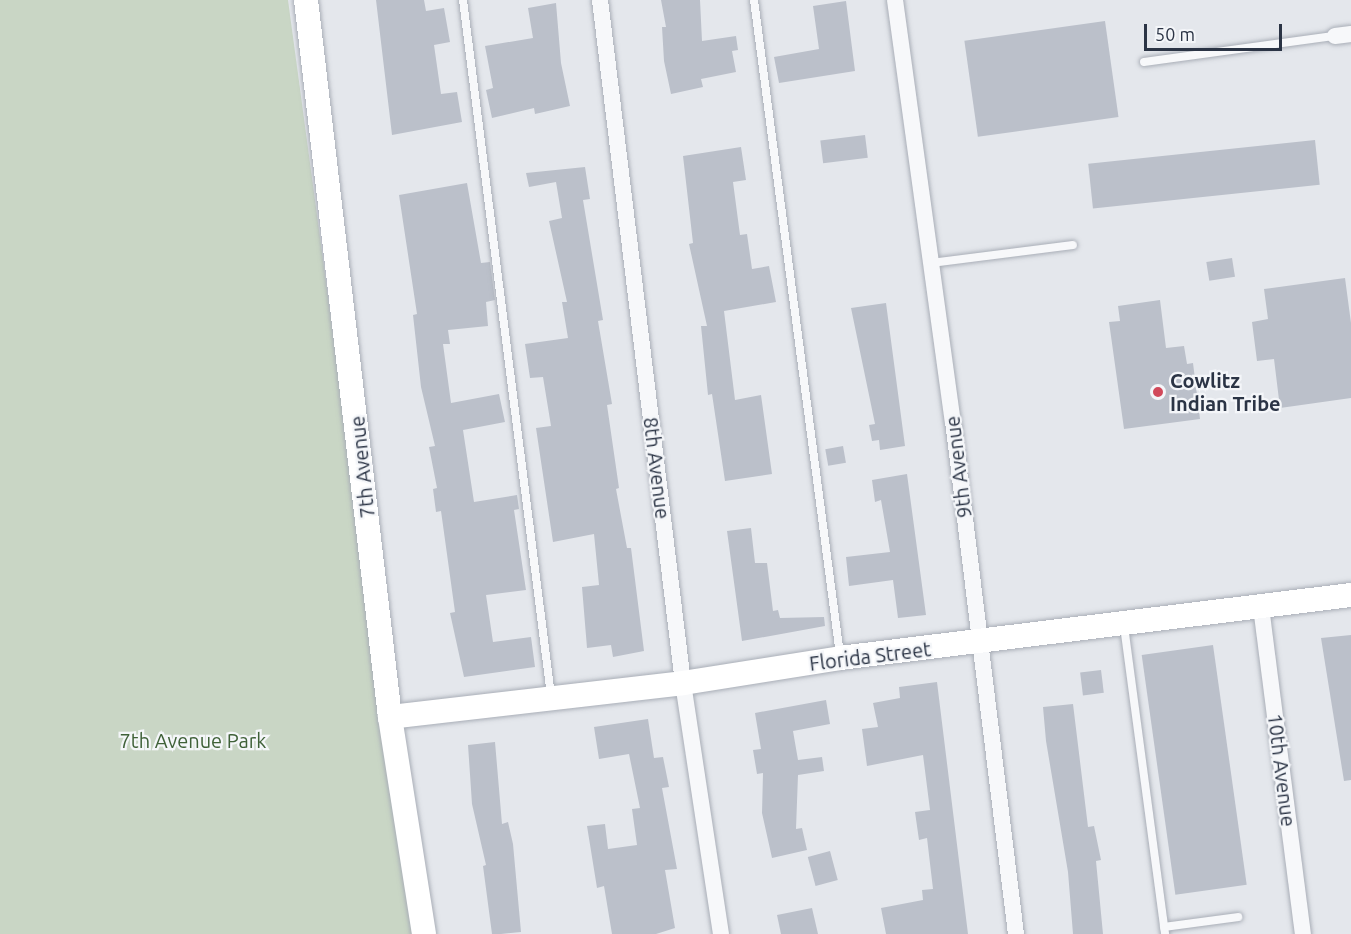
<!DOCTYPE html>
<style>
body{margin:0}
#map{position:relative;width:1351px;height:934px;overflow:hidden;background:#e4e7ec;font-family:Ubuntu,sans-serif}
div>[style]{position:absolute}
.green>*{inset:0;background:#c9d6c5}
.building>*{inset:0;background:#bbc0ca;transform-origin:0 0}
.roads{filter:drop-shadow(0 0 2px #a9aeb7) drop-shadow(0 0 2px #a9aeb7)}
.lane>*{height:8px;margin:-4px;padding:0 4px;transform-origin:4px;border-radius:4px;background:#f7f8fa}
.street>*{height:16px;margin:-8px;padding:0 8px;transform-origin:8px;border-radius:8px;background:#f7f8fa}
.secondary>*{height:24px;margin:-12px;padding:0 12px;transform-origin:12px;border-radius:12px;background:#fff}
.dots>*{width:16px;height:16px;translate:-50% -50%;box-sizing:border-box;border:3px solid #f4f6f9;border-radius:50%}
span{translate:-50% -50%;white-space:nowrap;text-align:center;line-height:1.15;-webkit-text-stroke:4.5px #f4f6f9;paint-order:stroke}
.poi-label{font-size:20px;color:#2b3445;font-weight:700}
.left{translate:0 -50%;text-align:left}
.street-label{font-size:20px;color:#2b3445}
.park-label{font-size:20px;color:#3f6138}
.scale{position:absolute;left:1144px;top:24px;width:138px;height:27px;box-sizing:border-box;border:3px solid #2b3445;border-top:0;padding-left:8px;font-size:18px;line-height:21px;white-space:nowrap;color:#2b3445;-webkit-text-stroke:4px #f4f6f9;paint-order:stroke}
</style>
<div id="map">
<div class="green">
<div style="clip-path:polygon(0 0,288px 0,414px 934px,0 934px)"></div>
</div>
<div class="building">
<div style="clip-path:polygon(376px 0,424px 0,426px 11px,444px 8px,450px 42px,434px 45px,441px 94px,457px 92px,462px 122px,392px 135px)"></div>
<div style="clip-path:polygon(661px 0,700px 0,702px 41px,736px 36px,738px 50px,732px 51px,736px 72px,701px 79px,703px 87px,671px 94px,664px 61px,662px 27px,666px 27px)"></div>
<div style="clip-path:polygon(846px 1px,855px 71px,779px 83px,774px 57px,819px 49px,813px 6px)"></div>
<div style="clip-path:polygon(556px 3px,561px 63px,570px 106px,535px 114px,534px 108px,492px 118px,486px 90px,493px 88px,485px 46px,533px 38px,528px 8px)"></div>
<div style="left:1105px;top:21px;width:97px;height:142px;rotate:82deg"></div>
<div style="left:865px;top:135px;width:23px;height:45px;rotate:83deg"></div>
<div style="left:1315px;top:140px;width:45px;height:228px;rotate:84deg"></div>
<div style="clip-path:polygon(741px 147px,746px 180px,733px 182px,740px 235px,747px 234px,752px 269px,769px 266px,776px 302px,724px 311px,735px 400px,761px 395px,772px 474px,725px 481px,712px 394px,708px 395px,701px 326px,707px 326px,689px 244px,693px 243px,683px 156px)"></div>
<div style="clip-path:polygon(585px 167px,590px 199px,583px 200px,603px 320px,598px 321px,612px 404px,607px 405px,619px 488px,616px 489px,627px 548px,631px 548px,644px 651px,613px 657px,611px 645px,587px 648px,582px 587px,599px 585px,594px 534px,553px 542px,536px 428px,551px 426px,543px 377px,530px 378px,525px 344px,568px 338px,562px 302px,567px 302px,549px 221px,562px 218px,556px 182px,529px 187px,526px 173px)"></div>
<div style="clip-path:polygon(467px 183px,481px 263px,490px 262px,495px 300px,486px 302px,488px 326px,448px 330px,450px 344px,443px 344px,451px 403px,499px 394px,505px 422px,463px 430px,474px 502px,517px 495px,519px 509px,514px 510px,526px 590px,486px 595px,493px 642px,531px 637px,535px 667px,464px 677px,450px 613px,455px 612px,441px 511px,436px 512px,433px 489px,437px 488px,429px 447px,435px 446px,421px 387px,413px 315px,417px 314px,399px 195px)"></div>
<div style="left:1232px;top:258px;width:19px;height:26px;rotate:81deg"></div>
<div style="clip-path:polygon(1345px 278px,1351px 323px,1351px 398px,1280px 408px,1274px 359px,1257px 361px,1252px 322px,1268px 319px,1264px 289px)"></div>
<div style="clip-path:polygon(1160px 300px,1166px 348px,1184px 346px,1187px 364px,1193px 363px,1200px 419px,1124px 429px,1109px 322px,1120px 321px,1118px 306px)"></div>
<div style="clip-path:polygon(886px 303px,905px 446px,880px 450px,879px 440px,872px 441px,869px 425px,875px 424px,851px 308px)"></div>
<div style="left:843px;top:446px;width:17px;height:18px;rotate:80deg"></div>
<div style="clip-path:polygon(907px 474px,926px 615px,898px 618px,893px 580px,849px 586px,846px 557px,890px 552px,881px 500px,875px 502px,872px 480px)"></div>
<div style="clip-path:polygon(751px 528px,755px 563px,767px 563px,773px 611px,778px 610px,780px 618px,824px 617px,825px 626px,742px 641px,727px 531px)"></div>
<div style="clip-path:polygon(1351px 635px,1351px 780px,1344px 781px,1321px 638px)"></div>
<div style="left:1213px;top:645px;width:242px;height:72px;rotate:82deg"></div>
<div style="left:1101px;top:670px;width:23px;height:21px;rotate:83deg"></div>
<div style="clip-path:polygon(937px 682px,968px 934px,886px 934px,881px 908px,923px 900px,922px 890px,933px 889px,927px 838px,919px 840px,915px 812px,930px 810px,923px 755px,867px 766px,862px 729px,878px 727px,873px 703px,900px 698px,899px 687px)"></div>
<div style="clip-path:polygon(826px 700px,830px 724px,793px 731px,798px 760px,822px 757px,824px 771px,798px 775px,796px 829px,802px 828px,807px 850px,772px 858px,762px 813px,763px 773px,757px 774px,753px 750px,761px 749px,755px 713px)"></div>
<div style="clip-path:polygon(1073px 704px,1088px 827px,1094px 826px,1101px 860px,1096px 861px,1103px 934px,1073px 934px,1068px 872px,1046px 741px,1043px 707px)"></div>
<div style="clip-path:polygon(648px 719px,654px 758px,663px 757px,669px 787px,662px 788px,677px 869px,665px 870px,675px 928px,656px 934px,612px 934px,604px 886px,597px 888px,587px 826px,605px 824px,608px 849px,637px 845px,632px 809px,640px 808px,629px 754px,599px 759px,594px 727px)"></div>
<div style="clip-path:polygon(495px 742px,502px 824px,508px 822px,513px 844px,521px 932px,501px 934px,492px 934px,483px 866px,486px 865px,472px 804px,468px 745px)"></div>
<div style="left:830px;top:851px;width:30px;height:23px;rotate:75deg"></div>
<div style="clip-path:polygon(812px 908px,818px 934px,781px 934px,777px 915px)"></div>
</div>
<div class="roads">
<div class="lane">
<div style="left:463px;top:0;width:702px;rotate:82.79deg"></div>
<div style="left:754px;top:0;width:661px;rotate:82.52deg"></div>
<div style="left:1144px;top:62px;width:193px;rotate:-7.8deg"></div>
<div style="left:931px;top:263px;width:143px;rotate:-7.2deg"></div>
<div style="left:1124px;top:626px;width:311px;rotate:82.4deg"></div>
<div style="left:1164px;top:927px;width:75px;rotate:-7.7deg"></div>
</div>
<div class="street">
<div style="left:600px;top:0;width:688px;rotate:83.07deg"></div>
<div style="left:683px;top:683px;width:254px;rotate:81.4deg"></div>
<div style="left:895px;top:0;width:425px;rotate:82.2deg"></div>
<div style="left:953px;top:421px;width:517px;rotate:83deg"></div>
<div style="left:1335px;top:36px;width:16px;rotate:-7deg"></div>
<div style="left:1261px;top:607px;width:330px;rotate:82.7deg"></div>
</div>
<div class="secondary">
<div style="left:306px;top:0;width:722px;rotate:83.32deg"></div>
<div style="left:390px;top:717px;width:220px;rotate:81.1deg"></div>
<div style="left:390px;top:717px;width:295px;rotate:-6.6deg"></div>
<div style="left:683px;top:683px;width:159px;rotate:-9deg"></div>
<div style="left:840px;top:658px;width:515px;rotate:-7.03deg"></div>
</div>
</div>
<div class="dots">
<div style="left:1158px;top:392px;background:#d1495b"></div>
</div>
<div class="poi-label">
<span class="left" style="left:1170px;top:392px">Cowlitz<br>Indian Tribe</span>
</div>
<div class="street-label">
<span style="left:362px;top:467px;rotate:-96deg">7th Avenue</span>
<span style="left:958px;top:467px;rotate:-97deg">9th Avenue</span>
<span style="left:657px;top:468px;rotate:83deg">8th Avenue</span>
<span style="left:870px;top:656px;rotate:-7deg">Florida Street</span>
<span style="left:1282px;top:770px;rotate:83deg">10th Avenue</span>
</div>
<div class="park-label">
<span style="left:193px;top:740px">7th Avenue Park</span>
</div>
<div class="scale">50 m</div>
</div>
